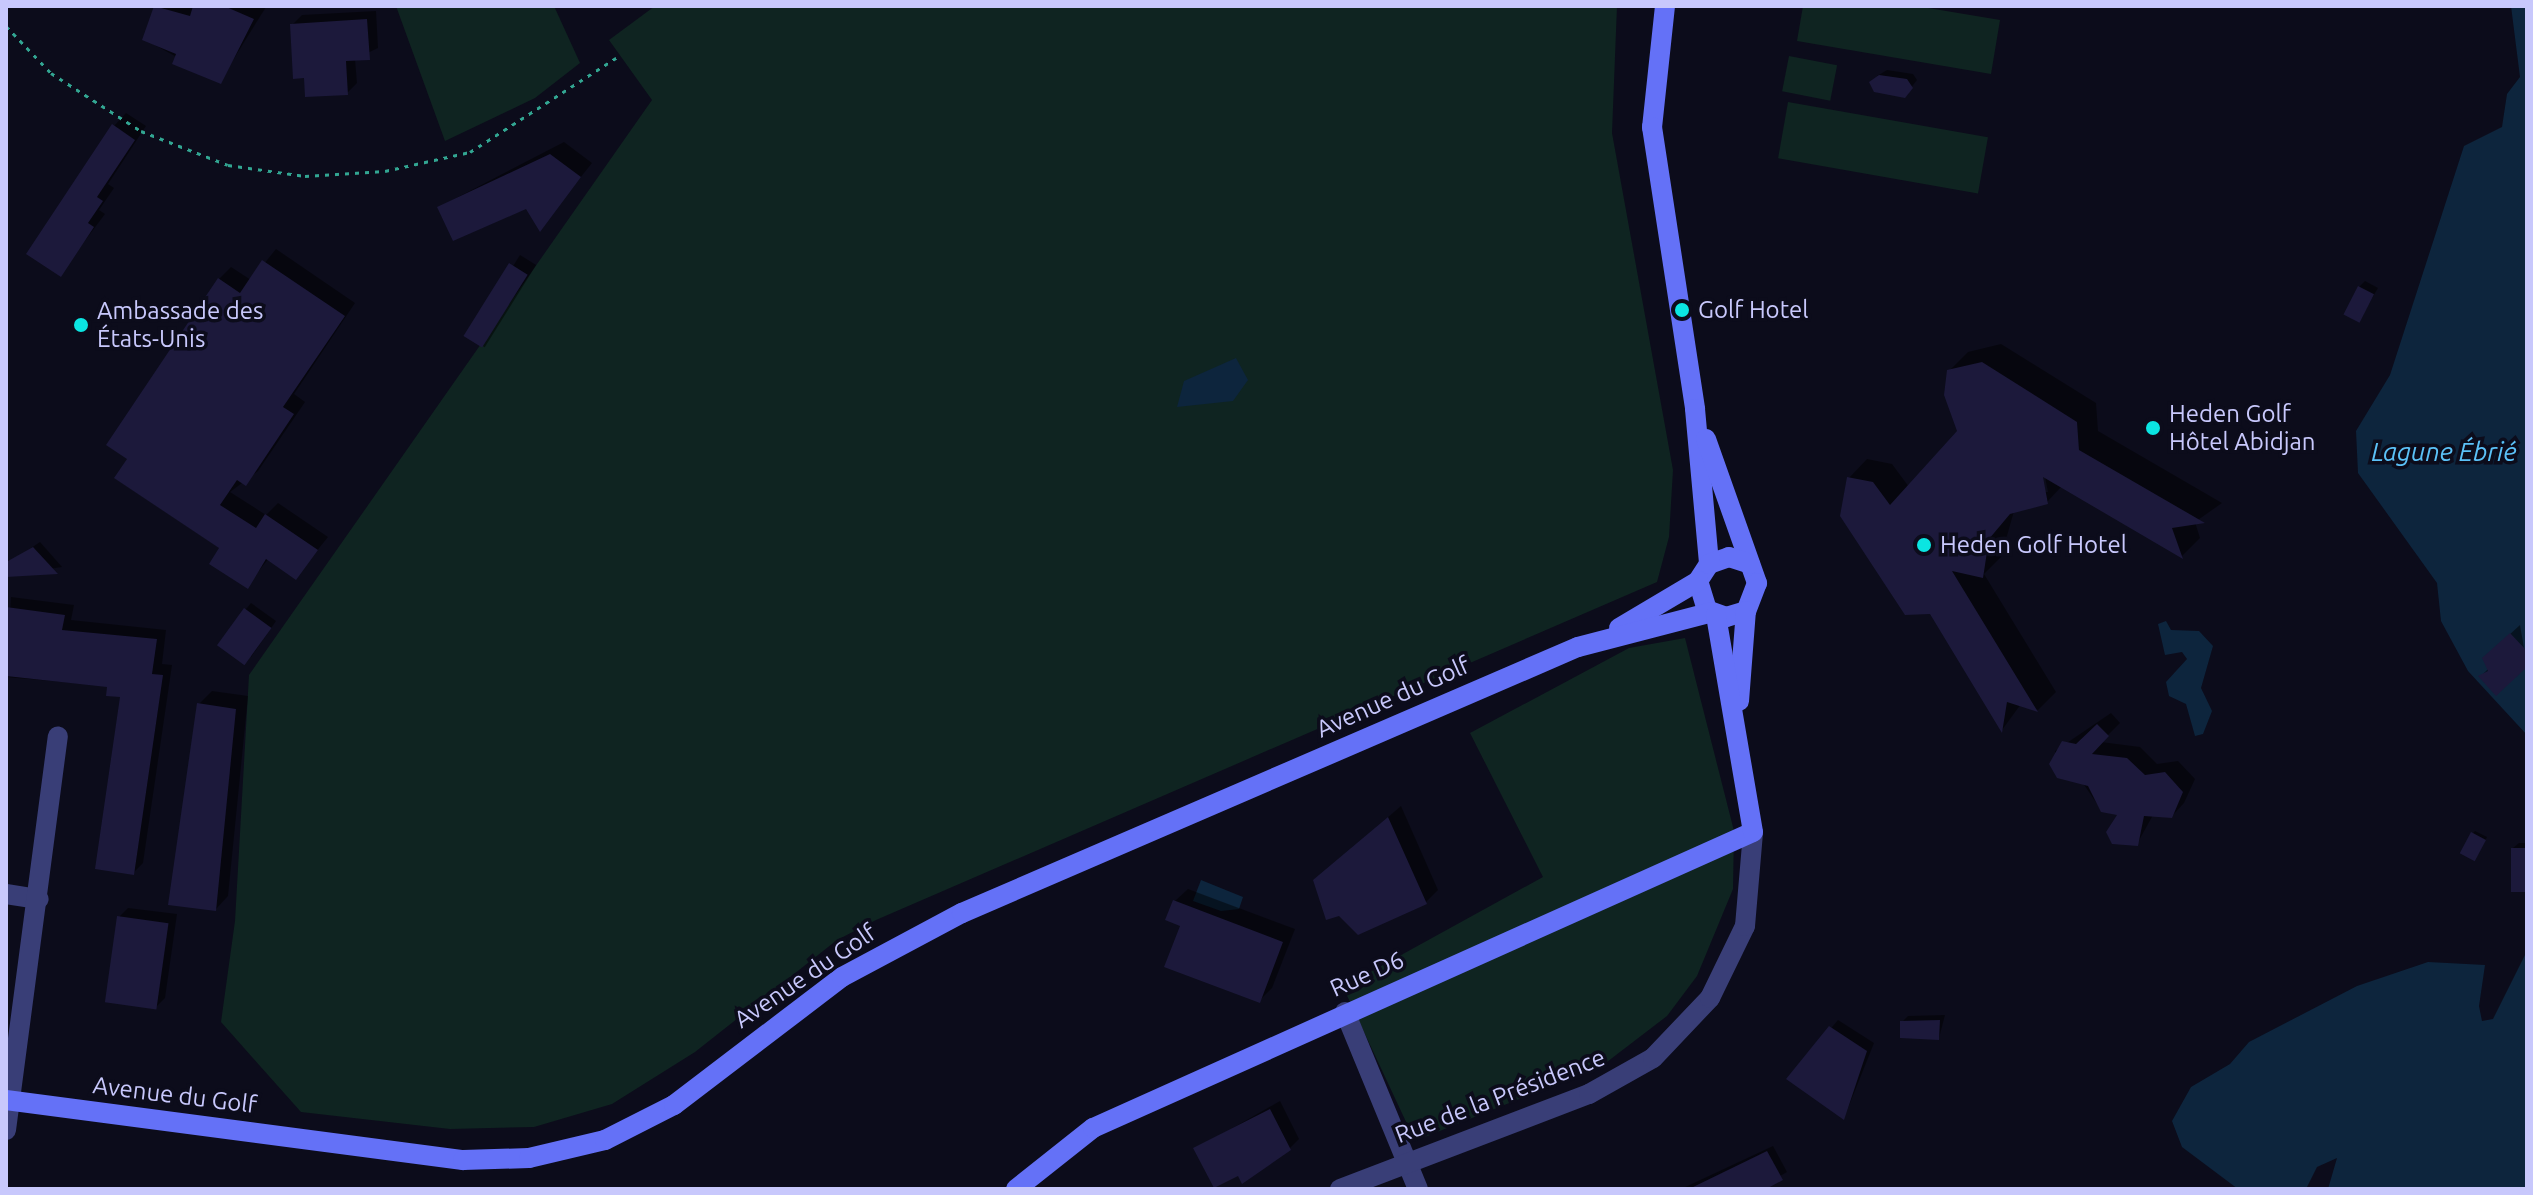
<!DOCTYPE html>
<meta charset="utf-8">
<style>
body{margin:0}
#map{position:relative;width:2533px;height:1195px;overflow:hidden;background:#0c0c1b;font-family:Ubuntu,sans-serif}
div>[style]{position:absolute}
.green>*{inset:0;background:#0f2421;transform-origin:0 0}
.water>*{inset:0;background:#0d253d}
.shadow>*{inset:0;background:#0007;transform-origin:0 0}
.building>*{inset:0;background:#1c193b;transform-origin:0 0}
.path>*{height:3px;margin-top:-1.5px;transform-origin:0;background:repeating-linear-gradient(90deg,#32a692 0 4px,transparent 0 10px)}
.street>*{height:20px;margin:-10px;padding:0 10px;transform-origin:10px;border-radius:10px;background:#393e77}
.secondary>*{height:20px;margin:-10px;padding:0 10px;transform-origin:10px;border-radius:10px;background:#6471f7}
.dots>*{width:22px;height:22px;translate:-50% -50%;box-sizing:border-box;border:4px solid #0c0c1b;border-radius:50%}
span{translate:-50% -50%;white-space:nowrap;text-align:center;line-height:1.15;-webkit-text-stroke:7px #0c0c1b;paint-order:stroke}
.poi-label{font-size:24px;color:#c8c8fc}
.left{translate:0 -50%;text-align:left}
.street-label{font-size:24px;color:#c8c8fc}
.water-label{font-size:26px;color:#5bc1f7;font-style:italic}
.frame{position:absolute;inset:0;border:8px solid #c8c8fc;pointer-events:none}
</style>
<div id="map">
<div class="green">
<div style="clip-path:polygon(396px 6px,554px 6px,580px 63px,535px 98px,445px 141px)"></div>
<div style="clip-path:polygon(655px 6px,1617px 6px,1612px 133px,1673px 470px,1669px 537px,1657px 582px,876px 920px,837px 940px,695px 1052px,612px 1104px,534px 1127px,450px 1129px,301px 1112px,221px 1022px,235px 921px,249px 675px,652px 100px,609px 40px)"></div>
<div style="clip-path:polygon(1803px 6px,1916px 6px,2000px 20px,1991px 74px,1797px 41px)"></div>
<div style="left:1789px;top:56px;width:49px;height:36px;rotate:11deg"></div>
<div style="left:1788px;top:102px;width:203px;height:57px;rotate:10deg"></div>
<div style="clip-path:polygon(1685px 638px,1734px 831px,1733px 889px,1697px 976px,1667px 1016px,1603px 1065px,1415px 1141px,1343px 987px,1543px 877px,1470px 733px,1629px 648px)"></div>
</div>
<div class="water">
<div style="clip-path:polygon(2511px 6px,2527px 6px,2527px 735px,2468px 671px,2441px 621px,2437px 583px,2358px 473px,2356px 431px,2390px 375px,2464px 146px,2502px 127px,2507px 94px,2520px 77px)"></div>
<div style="clip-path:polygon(1236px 358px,1248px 380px,1233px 401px,1177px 407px,1184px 381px)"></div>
<div style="clip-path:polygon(2166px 621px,2171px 630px,2199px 631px,2213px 646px,2201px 688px,2212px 711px,2203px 734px,2195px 736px,2186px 704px,2169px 696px,2166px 682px,2187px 659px,2182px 652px,2165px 655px,2158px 624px)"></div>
<div style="clip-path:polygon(1201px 880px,1243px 897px,1239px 909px,1221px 911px,1193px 901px)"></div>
<div style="clip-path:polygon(2527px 951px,2527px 1189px,2328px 1189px,2337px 1158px,2317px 1167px,2306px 1189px,2238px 1189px,2182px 1147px,2172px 1121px,2191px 1087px,2230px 1064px,2249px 1042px,2357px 986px,2428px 962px,2485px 965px,2479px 1006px,2482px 1021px,2493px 1019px)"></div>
</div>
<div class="shadow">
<div style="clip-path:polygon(156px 6px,264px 6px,266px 7px,220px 81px,144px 39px)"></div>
<div style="clip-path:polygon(376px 11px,378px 48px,355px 59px,357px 83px,347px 93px,306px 76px,292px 25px,302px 15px)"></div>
<div style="clip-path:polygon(1887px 70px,1913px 74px,1917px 80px,1910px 89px,1877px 76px)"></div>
<div style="clip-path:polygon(126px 113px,146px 126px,108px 184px,114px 188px,99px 210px,105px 214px,60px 274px,114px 126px)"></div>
<div style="clip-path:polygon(564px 142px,592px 163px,540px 228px,527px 206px,439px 207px)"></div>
<div style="clip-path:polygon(276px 249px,355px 303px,294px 394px,305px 402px,258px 471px,230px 492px,266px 515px,278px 503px,328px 537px,295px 578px,269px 558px,247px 586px,222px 548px,130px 458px,219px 279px,231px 267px,251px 280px)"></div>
<div style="left:520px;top:255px;width:19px;height:97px;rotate:32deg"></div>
<div style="clip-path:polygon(2365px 281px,2378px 288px,2359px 320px,2359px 287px)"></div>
<div style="clip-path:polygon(evenodd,2001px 344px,2096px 403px,2098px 431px,2222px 503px,2195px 522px,2200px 538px,2182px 556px,2062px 486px,2047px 502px,2014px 511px,2001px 557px,1984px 574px,2056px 692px,2038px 710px,2021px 704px,2002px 730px,1849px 478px,1867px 459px,1892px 464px,1909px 487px,1960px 431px,1949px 371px,1968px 352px,2001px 344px,2043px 467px,2048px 492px,2043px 492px,2043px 467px)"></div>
<div style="clip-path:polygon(40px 542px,62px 567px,9px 575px,10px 562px)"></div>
<div style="clip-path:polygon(11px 597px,74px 605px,71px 620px,166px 630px,162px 664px,172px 665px,143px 863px,133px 873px,122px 696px,109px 686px,6px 677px)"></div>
<div style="clip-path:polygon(251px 603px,276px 621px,251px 657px,246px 609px)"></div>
<div style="clip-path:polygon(2520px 625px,2527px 665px,2481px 676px,2489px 668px,2484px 658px)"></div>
<div style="clip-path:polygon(212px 691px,248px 696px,228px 896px,216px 909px,199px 704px)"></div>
<div style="clip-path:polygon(2111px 713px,2120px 723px,2101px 742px,2140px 747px,2157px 764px,2178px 761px,2195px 779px,2184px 803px,2172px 816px,2153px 815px,2137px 844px,2124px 845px,2109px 832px,2121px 814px,2102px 811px,2078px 776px,2059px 776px,2055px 751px)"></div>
<div style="clip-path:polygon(1401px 806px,1438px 890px,1426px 902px,1315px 880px)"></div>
<div style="clip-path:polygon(2475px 831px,2487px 837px,2477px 856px,2473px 833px)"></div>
<div style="clip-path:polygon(2519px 843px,2527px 843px,2527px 890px,2513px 848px)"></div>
<div style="clip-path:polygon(1188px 889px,1295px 929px,1272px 988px,1259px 1001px,1183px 924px,1175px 901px)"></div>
<div style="clip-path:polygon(128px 908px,177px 914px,165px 998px,156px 1007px,119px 917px)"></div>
<div style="clip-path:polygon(1945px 1015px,1939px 1038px,1902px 1022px,1908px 1016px)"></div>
<div style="clip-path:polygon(1838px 1020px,1874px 1043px,1844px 1118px,1789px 1078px)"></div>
<div style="clip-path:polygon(1280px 1101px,1299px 1139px,1290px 1148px,1239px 1173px,1196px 1149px)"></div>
<div style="clip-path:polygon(1773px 1146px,1787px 1172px,1758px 1189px,1681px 1189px)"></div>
</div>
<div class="building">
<div style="clip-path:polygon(154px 6px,190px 16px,193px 6px,224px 6px,254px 19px,221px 84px,172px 64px,176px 54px,142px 40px)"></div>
<div style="clip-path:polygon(367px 19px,370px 60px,346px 61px,348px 95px,305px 97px,304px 78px,293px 79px,290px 24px)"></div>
<div style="clip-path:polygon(1879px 75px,1907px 79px,1913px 88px,1905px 98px,1874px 92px,1869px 82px)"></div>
<div style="clip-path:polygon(112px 124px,135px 140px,97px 197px,103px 201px,88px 223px,94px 227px,61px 277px,26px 254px)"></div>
<div style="clip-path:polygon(550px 154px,581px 177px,540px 232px,526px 209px,453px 241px,437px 207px)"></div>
<div style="clip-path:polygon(262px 260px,345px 316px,283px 407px,294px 414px,246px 486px,237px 480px,220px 505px,256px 528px,265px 514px,318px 550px,296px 580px,266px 559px,248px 589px,209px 564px,219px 548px,114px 478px,127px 459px,106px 445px,218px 278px,240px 293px)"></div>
<div style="left:509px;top:263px;width:22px;height:86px;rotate:32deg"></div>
<div style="left:2358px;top:286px;width:18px;height:32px;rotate:27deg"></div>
<div style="clip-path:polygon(1982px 362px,2077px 422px,2079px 450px,2205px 523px,2172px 528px,2183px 559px,2043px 477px,2048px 504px,2010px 514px,1989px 539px,1983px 578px,1952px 571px,2038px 712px,2007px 702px,2002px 733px,1930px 614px,1905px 615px,1840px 516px,1847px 477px,1873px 482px,1890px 505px,1957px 431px,1944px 395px,1947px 370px)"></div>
<div style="clip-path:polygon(33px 547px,58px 574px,6px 577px,8px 561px)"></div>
<div style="clip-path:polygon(6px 607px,65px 615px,62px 630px,157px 639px,152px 674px,163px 675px,134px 875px,95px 869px,120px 697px,106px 696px,107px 687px,6px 676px)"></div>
<div style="left:244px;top:608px;width:34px;height:46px;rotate:36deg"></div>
<div style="clip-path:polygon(2510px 633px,2527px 651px,2527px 667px,2496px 696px,2478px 676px,2488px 671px,2482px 658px)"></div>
<div style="clip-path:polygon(197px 703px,236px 709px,216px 911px,168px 905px)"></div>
<div style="clip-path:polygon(2097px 724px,2109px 736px,2092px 754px,2127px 758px,2145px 775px,2165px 772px,2183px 792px,2172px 818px,2144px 816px,2138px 846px,2112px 844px,2106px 832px,2117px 815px,2101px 812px,2088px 786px,2057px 778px,2049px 764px,2062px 741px,2076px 744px)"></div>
<div style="clip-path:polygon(1388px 817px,1427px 904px,1358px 935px,1339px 916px,1326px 920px,1313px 880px)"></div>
<div style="left:2471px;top:832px;width:17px;height:24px;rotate:28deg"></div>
<div style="left:2511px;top:848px;width:16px;height:44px"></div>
<div style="clip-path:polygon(1173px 900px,1283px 942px,1260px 1003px,1164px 967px,1180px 926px,1165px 920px)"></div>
<div style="left:117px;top:916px;width:52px;height:87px;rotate:8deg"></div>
<div style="clip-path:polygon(1940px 1020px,1939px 1040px,1900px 1038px,1900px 1021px)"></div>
<div style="clip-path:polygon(1829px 1026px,1867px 1051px,1844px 1120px,1786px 1079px)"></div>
<div style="clip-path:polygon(1270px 1109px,1291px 1150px,1242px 1184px,1238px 1176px,1214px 1188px,1193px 1148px)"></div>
<div style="clip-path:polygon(1767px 1151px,1783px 1180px,1766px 1189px,1689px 1189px)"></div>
</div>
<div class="path">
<div style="left:6px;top:26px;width:65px;rotate:46.2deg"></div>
<div style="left:51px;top:73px;width:107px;rotate:32.8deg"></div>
<div style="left:141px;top:131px;width:93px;rotate:21.3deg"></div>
<div style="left:228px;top:165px;width:78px;rotate:8.1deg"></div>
<div style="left:305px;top:176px;width:80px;rotate:-3.6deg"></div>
<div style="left:385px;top:171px;width:87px;rotate:-12.6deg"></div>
<div style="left:470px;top:152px;width:174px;rotate:-32.8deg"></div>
</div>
<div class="street">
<div style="left:6px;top:894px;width:33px;rotate:9deg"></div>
<div style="left:1345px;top:1012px;width:191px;rotate:67.6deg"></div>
<div style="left:6px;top:1130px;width:397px;rotate:-82.5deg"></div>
<div style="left:1340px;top:1189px;width:267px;rotate:-20.9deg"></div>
<div style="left:1589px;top:1094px;width:73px;rotate:-29.4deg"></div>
<div style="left:1653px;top:1058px;width:83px;rotate:-46.5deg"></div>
<div style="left:1710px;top:998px;width:80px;rotate:-64.1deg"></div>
<div style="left:1745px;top:926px;width:94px;rotate:-85.1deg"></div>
</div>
<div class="secondary">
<div style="left:1665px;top:6px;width:122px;rotate:96.1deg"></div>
<div style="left:1652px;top:127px;width:285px;rotate:81.3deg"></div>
<div style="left:1695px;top:409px;width:156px;rotate:84.8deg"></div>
<div style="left:1706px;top:439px;width:153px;rotate:70.5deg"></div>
<div style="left:1757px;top:583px;width:30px;rotate:111deg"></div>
<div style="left:1746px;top:611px;width:21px;rotate:163deg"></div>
<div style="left:1726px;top:617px;width:20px;rotate:-160deg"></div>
<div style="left:1707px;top:610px;width:30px;rotate:-107deg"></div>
<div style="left:1698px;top:581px;width:20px;rotate:-57deg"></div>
<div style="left:1709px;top:564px;width:21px;rotate:-19deg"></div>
<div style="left:1729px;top:557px;width:22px;rotate:18deg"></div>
<div style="left:1619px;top:628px;width:92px;rotate:-30.7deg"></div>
<div style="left:1739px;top:701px;width:90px;rotate:-85.6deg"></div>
<div style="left:6px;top:1100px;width:461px;rotate:7.5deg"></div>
<div style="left:463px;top:1160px;width:66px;rotate:-1.7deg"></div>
<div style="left:529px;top:1158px;width:78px;rotate:-13.3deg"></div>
<div style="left:605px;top:1140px;width:77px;rotate:-26.9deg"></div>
<div style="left:674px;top:1105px;width:211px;rotate:-37.3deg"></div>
<div style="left:842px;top:977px;width:136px;rotate:-28.1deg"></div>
<div style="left:962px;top:913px;width:671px;rotate:-23.36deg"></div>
<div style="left:1578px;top:647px;width:138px;rotate:-14.6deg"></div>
<div style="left:1016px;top:1189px;width:98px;rotate:-38.4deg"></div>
<div style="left:1093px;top:1128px;width:723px;rotate:-24.16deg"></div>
<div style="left:1753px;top:832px;width:220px;rotate:-99.7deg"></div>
</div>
<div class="dots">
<div style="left:1682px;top:310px;background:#0be5e2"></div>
<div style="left:81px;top:325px;background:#0be5e2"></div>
<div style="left:2153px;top:428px;background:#0be5e2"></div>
<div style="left:1924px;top:545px;background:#0be5e2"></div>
</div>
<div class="poi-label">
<span class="left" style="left:1698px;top:310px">Golf Hotel</span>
<span class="left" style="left:97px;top:325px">Ambassade des<br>États-Unis</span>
<span class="left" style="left:2169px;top:428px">Heden Golf<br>Hôtel Abidjan</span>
<span class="left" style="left:1940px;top:545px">Heden Golf Hotel</span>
</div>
<div class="street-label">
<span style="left:1393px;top:697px;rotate:-24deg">Avenue du Golf</span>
<span style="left:1367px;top:974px;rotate:-24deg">Rue D6</span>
<span style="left:805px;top:976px;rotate:-34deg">Avenue du Golf</span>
<span style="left:175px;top:1095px;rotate:7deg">Avenue du Golf</span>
<span style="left:1500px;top:1096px;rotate:-21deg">Rue de la Présidence</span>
</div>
<div class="water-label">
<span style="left:2444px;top:452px">Lagune Ébrié</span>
</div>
<div class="frame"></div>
</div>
